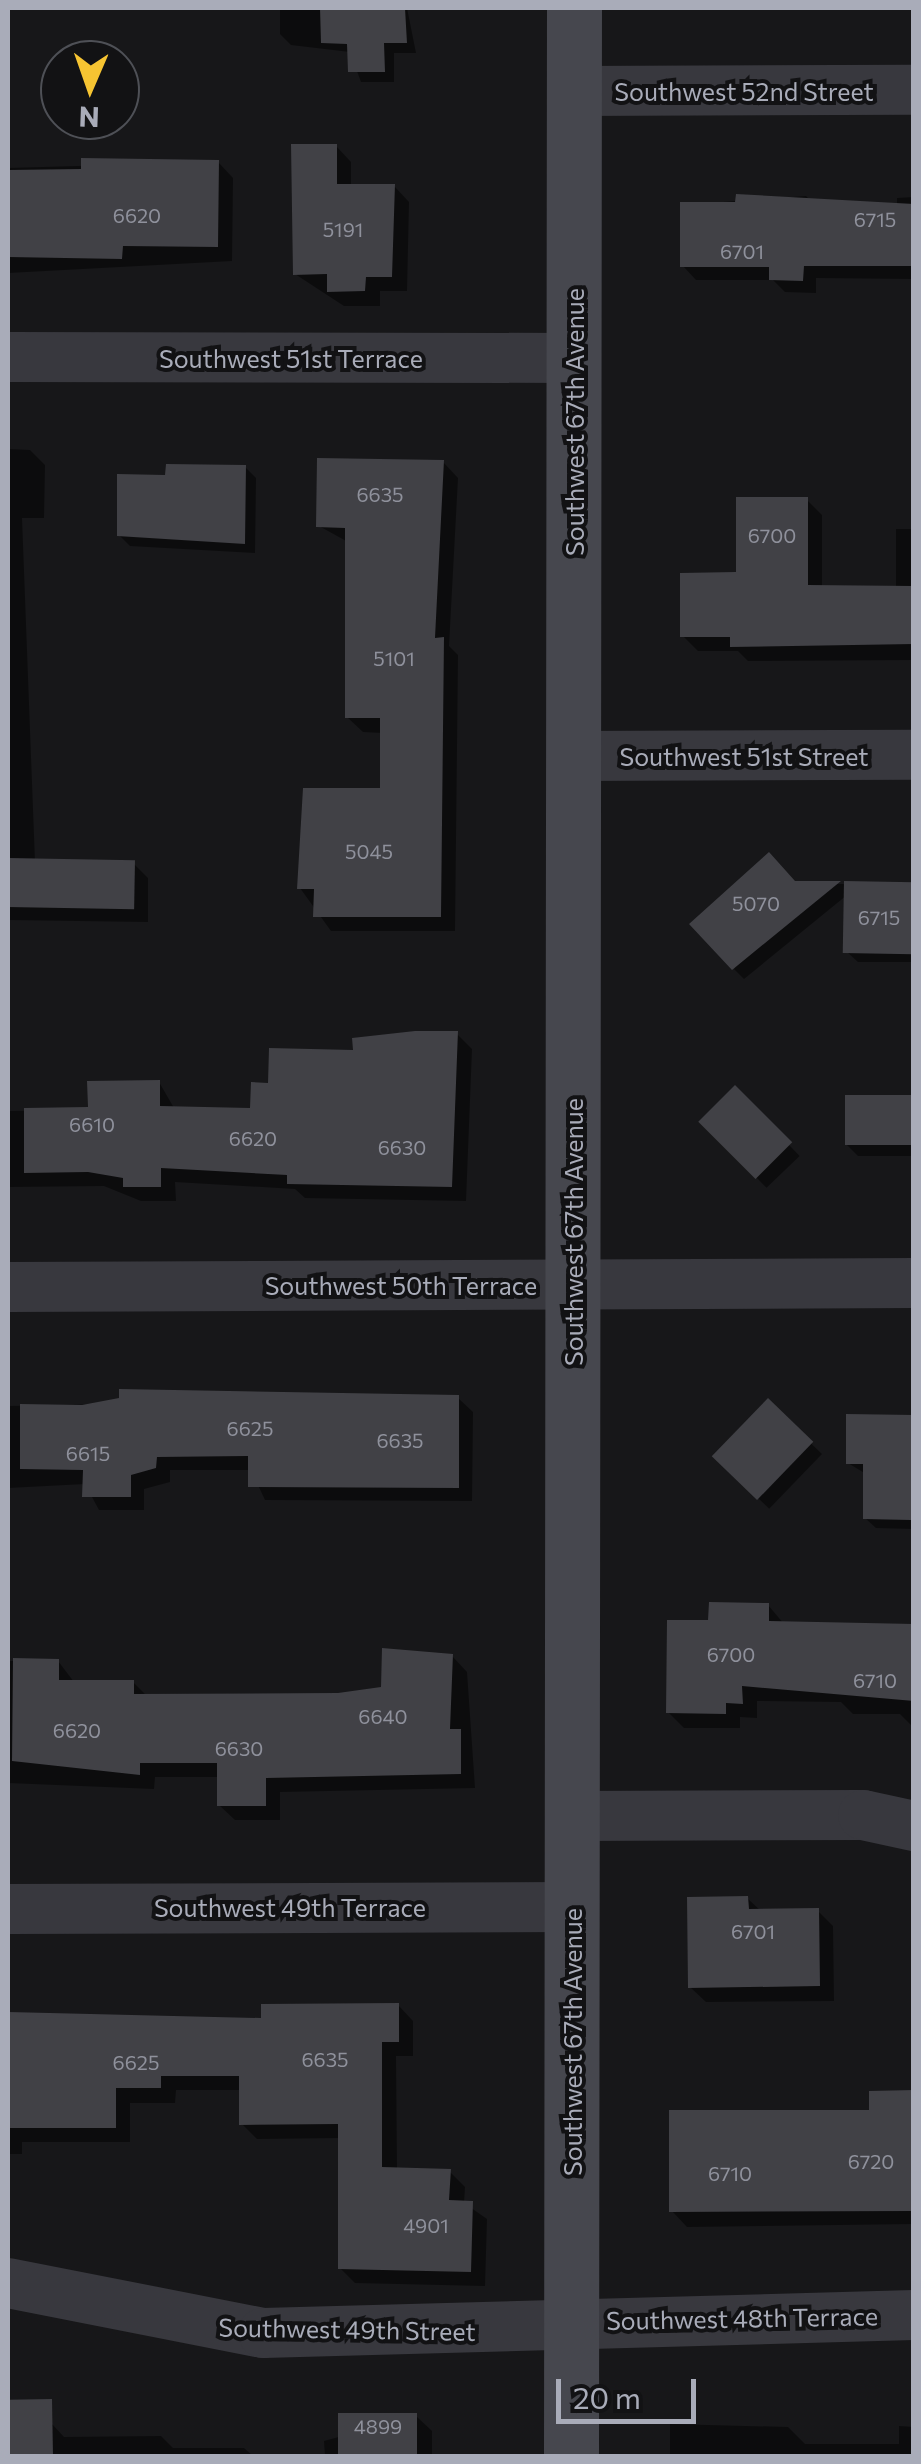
<!DOCTYPE html>
<style>
body{margin:0}
#map{position:relative;width:921px;height:2464px;overflow:hidden;background:#171719;font-family:Commissioner,sans-serif}
div>[style]{position:absolute}
.shadow>*{inset:0;background:#0007;transform-origin:0 0}
.building>*{inset:0;background:#414146;transform-origin:0 0}
.street>*{height:50px;margin:-25px;padding:0 25px;transform-origin:25px;border-radius:25px;background:#38383e}
.secondary>*{height:55px;margin:-27.5px;padding:0 27.5px;transform-origin:27.5px;border-radius:27.5px;background:#46474e}
span{translate:-50% -50%;white-space:nowrap;text-align:center;line-height:1.15;-webkit-text-stroke:8px #121214;paint-order:stroke}
.number-label{font-size:20px;color:#8f919c}
.number-label span{-webkit-text-stroke-width:0}
.street-label{font-size:25px;color:#a9acb9}
.frame{position:absolute;inset:0;border:10px solid #a9acb9;pointer-events:none}
.north{position:absolute;left:40px;top:40px;width:100px;height:100px;box-sizing:border-box;background:#121214;border:2px solid #4e5056;border-radius:50%;rotate:182deg;font-size:28px;font-weight:700;line-height:40px;text-align:center;color:#a9acb9}
.north::after{content:'';display:block;margin:auto;width:35px;height:45px;background:#f6c432;clip-path:polygon(50% 0,100% 100%,50% 72%,0 100%)}
.scale{position:absolute;left:556px;top:2379px;width:140px;height:45px;box-sizing:border-box;border:5px solid #a9acb9;border-top:0;padding-left:12px;font-size:30px;line-height:35px;white-space:nowrap;color:#a9acb9;-webkit-text-stroke:8px #121214;paint-order:stroke}
</style>
<div id="map">
<div class="shadow">
<div style="clip-path:polygon(280px 8px,407px 8px,416px 53px,394px 53px,394px 82px,361px 82px,350px 52px,291px 45px,280px 34px)"></div>
<div style="clip-path:polygon(336px 146px,351px 162px,351px 187px,394px 186px,409px 202px,407px 291px,380px 291px,380px 306px,344px 306px,295px 274px)"></div>
<div style="clip-path:polygon(218px 162px,233px 178px,232px 261px,8px 273px,8px 168px)"></div>
<div style="clip-path:polygon(806px 196px,815px 205px,897px 206px,897px 198px,914px 197px,914px 279px,816px 278px,816px 293px,785px 292px,773px 280px,696px 280px,683px 266px,682px 205px)"></div>
<div style="clip-path:polygon(8px 449px,30px 450px,45px 465px,44px 518px,22px 518px,35px 862px,134px 864px,148px 878px,148px 922px,8px 920px)"></div>
<div style="clip-path:polygon(443px 462px,458px 478px,449px 646px,458px 655px,455px 931px,331px 931px,300px 888px,383px 791px,383px 733px,363px 732px,347px 717px,348px 542px,319px 526px)"></div>
<div style="clip-path:polygon(245px 467px,256px 478px,255px 553px,130px 546px,119px 535px,168px 477px)"></div>
<div style="clip-path:polygon(807px 500px,822px 515px,822px 588px,896px 588px,896px 529px,914px 529px,914px 660px,748px 661px,738px 651px,698px 651px,683px 636px)"></div>
<div style="clip-path:polygon(795px 884px,914px 884px,914px 962px,858px 962px,847px 952px,847px 895px,744px 979px,734px 969px)"></div>
<div style="clip-path:polygon(457px 1034px,472px 1049px,466px 1201px,305px 1198px,295px 1189px,175px 1182px,176px 1201px,141px 1201px,104px 1186px,8px 1187px,8px 1111px,90px 1110px,159px 1082px,174px 1108px,252px 1110px,271px 1085px,355px 1052px)"></div>
<div style="left:735px;top:1089px;width:93px;height:46px;rotate:46deg"></div>
<div style="clip-path:polygon(914px 1098px,914px 1156px,858px 1156px,847px 1145px)"></div>
<div style="clip-path:polygon(458px 1398px,473px 1412px,472px 1501px,265px 1500px,251px 1470px,170px 1470px,170px 1482px,144px 1489px,144px 1510px,99px 1510px,85px 1484px,8px 1488px,8px 1406px)"></div>
<div style="left:768px;top:1402px;width:75px;height:76px;rotate:44deg"></div>
<div style="clip-path:polygon(914px 1418px,914px 1529px,876px 1528px,865px 1518px,866px 1474px,848px 1463px)"></div>
<div style="clip-path:polygon(768px 1605px,784px 1624px,914px 1628px,914px 1728px,900px 1714px,853px 1714px,841px 1702px,757px 1701px,757px 1718px,740px 1717px,740px 1728px,684px 1728px,668px 1712px,711px 1623px)"></div>
<div style="clip-path:polygon(452px 1656px,467px 1672px,475px 1788px,280px 1792px,280px 1820px,235px 1820px,219px 1805px,219px 1777px,155px 1777px,154px 1789px,8px 1783px,8px 1661px,58px 1661px,74px 1682px,133px 1682px,148px 1697px,338px 1695px,384px 1689px)"></div>
<div style="clip-path:polygon(747px 1898px,761px 1911px,818px 1911px,833px 1926px,834px 2001px,706px 2002px,690px 1987px)"></div>
<div style="clip-path:polygon(398px 2005px,413px 2021px,413px 2056px,396px 2056px,397px 2170px,449px 2171px,465px 2187px,464px 2203px,487px 2219px,485px 2286px,355px 2283px,340px 2268px,341px 2138px,257px 2139px,242px 2124px,242px 2090px,176px 2090px,175px 2103px,130px 2103px,130px 2142px,22px 2142px,22px 2154px,8px 2154px,8px 2015px,264px 2020px)"></div>
<div style="clip-path:polygon(914px 2092px,914px 2224px,687px 2227px,672px 2211px)"></div>
<div style="clip-path:polygon(416px 2416px,432px 2431px,432px 2456px,325px 2456px,324px 2441px)"></div>
<div style="clip-path:polygon(52px 2424px,64px 2437px,161px 2436px,173px 2448px,244px 2448px,253px 2456px,8px 2456px,8px 2425px)"></div>
<div style="clip-path:polygon(670px 2424px,788px 2427px,805px 2444px,899px 2444px,899px 2426px,914px 2427px,914px 2456px,670px 2456px)"></div>
</div>
<div class="building">
<div style="clip-path:polygon(320px 8px,405px 8px,407px 43px,384px 43px,385px 72px,348px 72px,347px 44px,321px 43px)"></div>
<div style="clip-path:polygon(291px 144px,337px 144px,337px 184px,395px 184px,392px 277px,366px 277px,365px 291px,327px 292px,327px 274px,293px 275px)"></div>
<div style="clip-path:polygon(81px 158px,219px 160px,218px 247px,123px 246px,122px 259px,8px 257px,8px 170px,81px 169px)"></div>
<div style="clip-path:polygon(736px 194px,914px 204px,914px 266px,804px 266px,803px 281px,769px 280px,769px 267px,680px 267px,680px 202px,735px 202px)"></div>
<div style="clip-path:polygon(317px 458px,444px 460px,435px 638px,444px 637px,441px 917px,313px 917px,314px 889px,297px 889px,303px 788px,380px 788px,380px 718px,345px 718px,345px 528px,316px 527px)"></div>
<div style="clip-path:polygon(166px 464px,246px 465px,245px 544px,117px 536px,117px 474px,165px 475px)"></div>
<div style="clip-path:polygon(736px 497px,808px 497px,808px 585px,914px 586px,914px 644px,730px 647px,730px 637px,680px 637px,680px 573px,736px 572px)"></div>
<div style="clip-path:polygon(769px 852px,795px 881px,841px 881px,732px 970px,689px 924px)"></div>
<div style="left:8px;top:858px;width:127px;height:49px;rotate:1deg"></div>
<div style="left:844px;top:881px;width:70px;height:72px;rotate:1deg"></div>
<div style="clip-path:polygon(415px 1031px,458px 1031px,452px 1187px,287px 1184px,287px 1175px,161px 1168px,161px 1187px,123px 1187px,123px 1178px,88px 1172px,24px 1173px,24px 1108px,88px 1107px,87px 1081px,160px 1080px,160px 1106px,250px 1108px,251px 1082px,268px 1083px,269px 1048px,353px 1050px,352px 1038px)"></div>
<div style="left:735px;top:1085px;width:81px;height:52px;rotate:45deg"></div>
<div style="left:914px;top:1095px;width:50px;height:69px;rotate:90deg"></div>
<div style="clip-path:polygon(119px 1389px,459px 1395px,459px 1488px,248px 1487px,248px 1456px,157px 1457px,156px 1468px,131px 1475px,131px 1497px,82px 1497px,83px 1470px,20px 1469px,20px 1404px,82px 1405px,119px 1398px)"></div>
<div style="left:768px;top:1398px;width:63px;height:81px;rotate:44deg"></div>
<div style="clip-path:polygon(846px 1414px,914px 1415px,911px 1520px,863px 1519px,863px 1464px,846px 1464px)"></div>
<div style="clip-path:polygon(709px 1602px,769px 1603px,769px 1621px,914px 1624px,914px 1701px,742px 1686px,743px 1704px,726px 1703px,726px 1714px,666px 1713px,667px 1620px,708px 1620px)"></div>
<div style="clip-path:polygon(382px 1648px,453px 1654px,450px 1729px,461px 1729px,461px 1774px,266px 1778px,266px 1806px,217px 1806px,217px 1763px,140px 1763px,140px 1775px,12px 1761px,13px 1658px,59px 1659px,59px 1680px,134px 1680px,134px 1694px,338px 1693px,381px 1687px)"></div>
<div style="clip-path:polygon(748px 1896px,749px 1909px,819px 1908px,820px 1986px,688px 1988px,687px 1897px)"></div>
<div style="clip-path:polygon(399px 2003px,399px 2042px,382px 2042px,382px 2167px,451px 2169px,449px 2200px,473px 2201px,471px 2272px,338px 2269px,338px 2124px,239px 2125px,239px 2076px,161px 2076px,161px 2088px,116px 2088px,116px 2128px,8px 2128px,8px 2012px,261px 2018px,261px 2004px)"></div>
<div style="clip-path:polygon(914px 2090px,914px 2211px,669px 2212px,669px 2110px,869px 2110px,869px 2091px)"></div>
<div style="left:52px;top:2399px;width:57px;height:44px;rotate:89deg"></div>
<div style="left:338px;top:2413px;width:79px;height:43px"></div>
</div>
<div class="street">
<div style="left:574px;top:91px;width:340px;rotate:-0.2deg"></div>
<div style="left:8px;top:357px;width:566px;rotate:0.1deg"></div>
<div style="left:574px;top:756px;width:340px;rotate:-0.2deg"></div>
<div style="left:8px;top:1287px;width:906px;rotate:-0.25deg"></div>
<div style="left:573px;top:1816px;width:290px;rotate:-0.2deg"></div>
<div style="left:863px;top:1815px;width:52px;rotate:12.2deg"></div>
<div style="left:8px;top:1909px;width:565px;rotate:-0.2deg"></div>
<div style="left:8px;top:2283px;width:260px;rotate:11.1deg"></div>
<div style="left:263px;top:2333px;width:651px;rotate:-1.58deg"></div>
</div>
<div class="secondary">
<div style="left:571px;top:2456px;width:2448px;rotate:-89.93deg"></div>
</div>
<div class="number-label">
<span style="left:137px;top:215px">6620</span>
<span style="left:875px;top:219px">6715</span>
<span style="left:343px;top:229px">5191</span>
<span style="left:742px;top:251px">6701</span>
<span style="left:380px;top:494px">6635</span>
<span style="left:772px;top:535px">6700</span>
<span style="left:394px;top:658px">5101</span>
<span style="left:369px;top:851px">5045</span>
<span style="left:756px;top:903px">5070</span>
<span style="left:879px;top:917px">6715</span>
<span style="left:92px;top:1124px">6610</span>
<span style="left:253px;top:1138px">6620</span>
<span style="left:402px;top:1147px">6630</span>
<span style="left:250px;top:1428px">6625</span>
<span style="left:400px;top:1440px">6635</span>
<span style="left:88px;top:1453px">6615</span>
<span style="left:731px;top:1654px">6700</span>
<span style="left:875px;top:1680px">6710</span>
<span style="left:383px;top:1716px">6640</span>
<span style="left:77px;top:1730px">6620</span>
<span style="left:239px;top:1748px">6630</span>
<span style="left:753px;top:1931px">6701</span>
<span style="left:325px;top:2059px">6635</span>
<span style="left:136px;top:2062px">6625</span>
<span style="left:871px;top:2161px">6720</span>
<span style="left:730px;top:2173px">6710</span>
<span style="left:426px;top:2225px">4901</span>
<span style="left:378px;top:2426px">4899</span>
</div>
<div class="street-label">
<span style="left:744px;top:91px">Southwest 52nd Street</span>
<span style="left:291px;top:358px">Southwest 51st Terrace</span>
<span style="left:574px;top:422px;rotate:-90deg">Southwest 67th Avenue</span>
<span style="left:744px;top:756px">Southwest 51st Street</span>
<span style="left:573px;top:1232px;rotate:-90deg">Southwest 67th Avenue</span>
<span style="left:401px;top:1285px">Southwest 50th Terrace</span>
<span style="left:290px;top:1907px">Southwest 49th Terrace</span>
<span style="left:572px;top:2042px;rotate:-90deg">Southwest 67th Avenue</span>
<span style="left:742px;top:2318px;rotate:-1deg">Southwest 48th Terrace</span>
<span style="left:347px;top:2329px;rotate:1deg">Southwest 49th Street</span>
</div>
<div class="frame"></div>
<div class="north">N</div>
<div class="scale">20 m</div>
</div>
